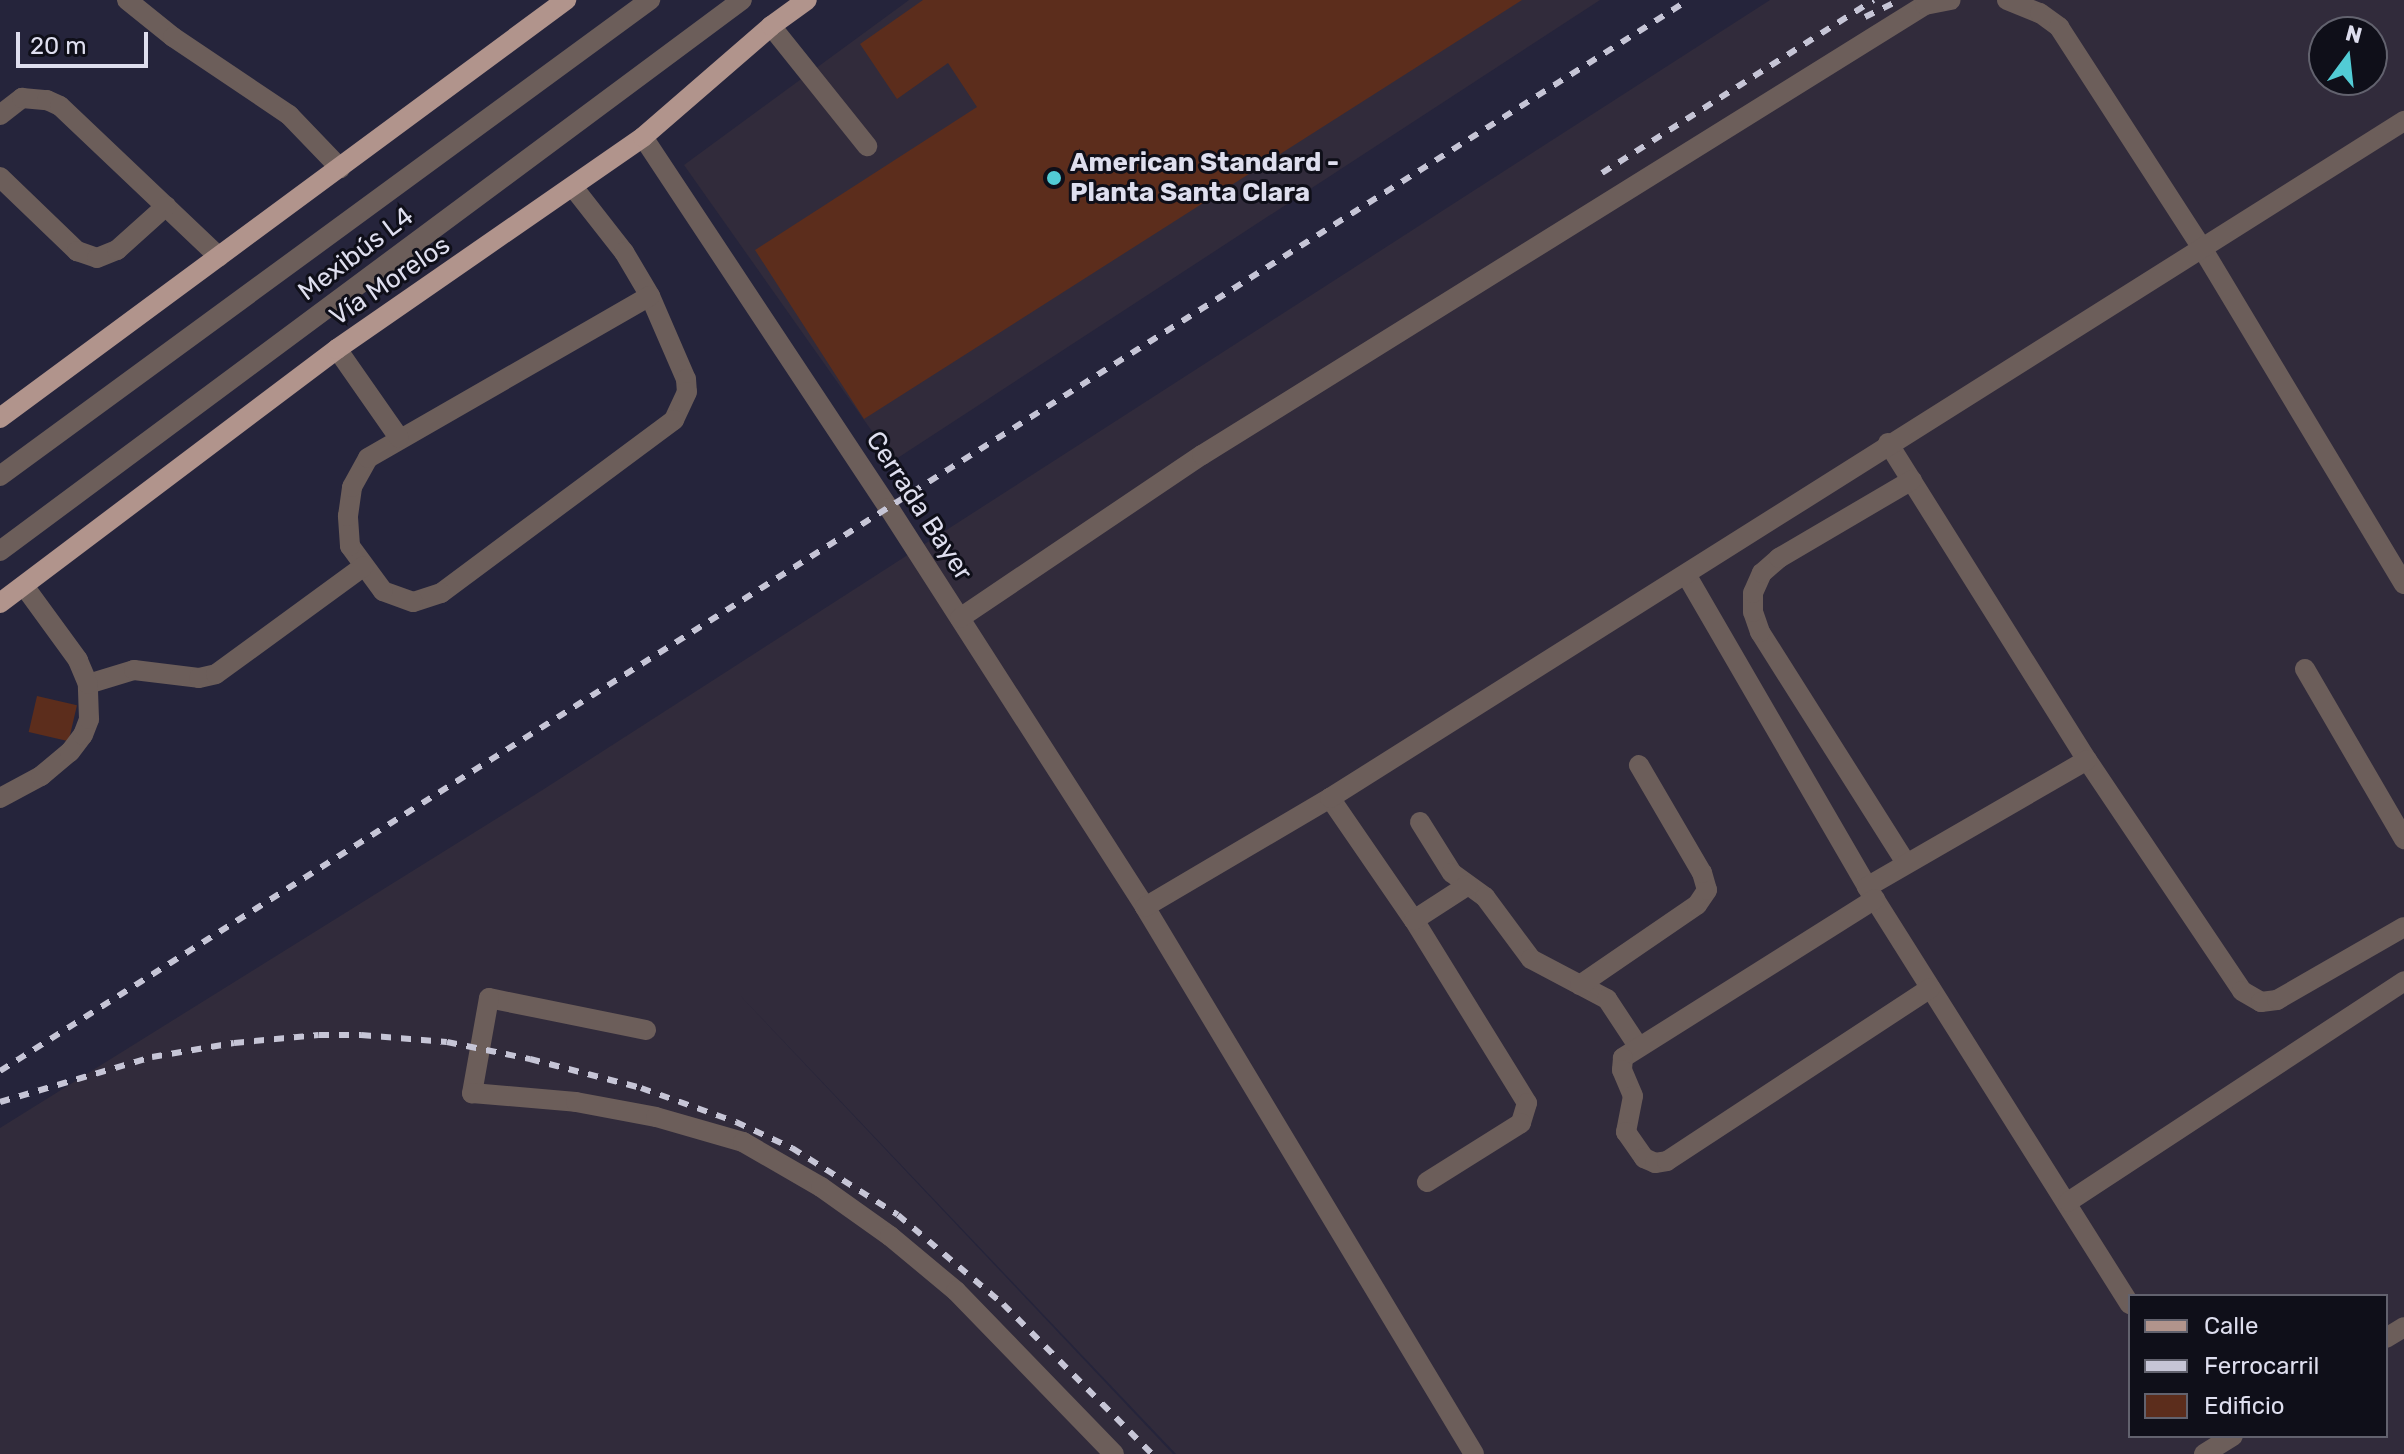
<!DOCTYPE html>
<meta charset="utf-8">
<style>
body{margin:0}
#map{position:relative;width:2404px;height:1454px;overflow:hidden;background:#25243b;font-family:Rubik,sans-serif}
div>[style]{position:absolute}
.industrial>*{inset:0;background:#312b3b}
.building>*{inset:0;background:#5c2d1c;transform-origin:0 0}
.lane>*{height:20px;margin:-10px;padding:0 10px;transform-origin:10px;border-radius:10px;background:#6c5e5a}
.primary>*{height:20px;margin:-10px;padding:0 10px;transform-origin:10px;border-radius:10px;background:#b1948c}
.rail>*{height:6px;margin-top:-3px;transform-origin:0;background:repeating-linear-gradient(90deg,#c6c5d6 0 10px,transparent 0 20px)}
.dots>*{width:22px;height:22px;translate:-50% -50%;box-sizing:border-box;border:4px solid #0f0f19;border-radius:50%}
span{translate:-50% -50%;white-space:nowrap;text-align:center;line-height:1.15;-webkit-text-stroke:6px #0f0f19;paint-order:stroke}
.poi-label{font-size:26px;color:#dedeee;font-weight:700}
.left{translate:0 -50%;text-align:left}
.street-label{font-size:26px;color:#dedeee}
.legend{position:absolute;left:2128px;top:1294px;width:260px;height:144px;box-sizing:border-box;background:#0f0f19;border:2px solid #62626e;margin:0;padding:10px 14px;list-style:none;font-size:24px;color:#dedeee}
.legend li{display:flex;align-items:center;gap:16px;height:40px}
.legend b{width:40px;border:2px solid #62626e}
.north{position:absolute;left:2308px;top:16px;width:80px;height:80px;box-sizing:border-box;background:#0f0f19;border:2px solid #62626e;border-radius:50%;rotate:15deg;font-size:22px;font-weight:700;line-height:32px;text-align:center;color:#dedeee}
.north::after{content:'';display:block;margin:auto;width:28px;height:36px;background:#52ccd5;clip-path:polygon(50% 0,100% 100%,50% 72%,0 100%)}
.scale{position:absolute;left:16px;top:32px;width:132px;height:36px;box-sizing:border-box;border:4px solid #dedeee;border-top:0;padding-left:10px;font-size:24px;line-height:28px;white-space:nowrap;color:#dedeee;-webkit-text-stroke:6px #0f0f19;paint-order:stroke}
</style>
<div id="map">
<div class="industrial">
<div style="clip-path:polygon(909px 0,1600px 0,893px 461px,684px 165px)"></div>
<div style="clip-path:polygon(evenodd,1770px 0,2404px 0,2404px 1454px,1176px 1454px,734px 989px,1173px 1454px,0 1454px,0 1128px,544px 789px,1770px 0,2324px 32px,2372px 32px,2372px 80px,2324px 80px,2324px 32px,1770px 0,2130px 1296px,2386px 1296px,2386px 1436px,2130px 1436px,2130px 1296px)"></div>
</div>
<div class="building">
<div style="clip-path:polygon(923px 0,1522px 0,864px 419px,755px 250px,977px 107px,948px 63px,897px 99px,860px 44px)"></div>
<div style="left:37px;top:696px;width:41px;height:37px;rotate:13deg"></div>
</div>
<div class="lane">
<div style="left:127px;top:0;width:59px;rotate:38.8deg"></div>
<div style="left:173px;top:37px;width:140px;rotate:33.9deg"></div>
<div style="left:289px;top:115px;width:74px;rotate:46.1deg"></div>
<div style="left:2007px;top:0;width:35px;rotate:22deg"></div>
<div style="left:2040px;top:13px;width:24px;rotate:36deg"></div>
<div style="left:2059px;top:27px;width:263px;rotate:57.1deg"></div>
<div style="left:2202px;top:248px;width:392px;rotate:59deg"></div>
<div style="left:771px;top:26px;width:154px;rotate:51.3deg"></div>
<div style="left:0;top:115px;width:28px;rotate:-38deg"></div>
<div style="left:22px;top:98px;width:25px;rotate:5deg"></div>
<div style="left:47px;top:100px;width:14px;rotate:25deg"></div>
<div style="left:60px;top:106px;width:219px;rotate:43.5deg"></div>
<div style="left:643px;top:137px;width:445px;rotate:56.5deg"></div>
<div style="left:889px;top:508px;width:474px;rotate:57.3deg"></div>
<div style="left:1145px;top:907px;width:638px;rotate:58.97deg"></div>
<div style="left:0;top:177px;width:107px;rotate:43.9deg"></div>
<div style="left:77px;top:251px;width:21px;rotate:19deg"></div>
<div style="left:97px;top:258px;width:22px;rotate:-22deg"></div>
<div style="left:117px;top:250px;width:66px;rotate:-41.9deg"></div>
<div style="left:573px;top:187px;width:83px;rotate:51.9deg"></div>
<div style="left:624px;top:252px;width:51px;rotate:59.4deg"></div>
<div style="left:650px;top:296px;width:90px;rotate:66.6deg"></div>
<div style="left:686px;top:379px;width:13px;rotate:86deg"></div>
<div style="left:687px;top:392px;width:31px;rotate:115deg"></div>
<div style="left:674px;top:420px;width:290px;rotate:143.4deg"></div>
<div style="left:441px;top:593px;width:29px;rotate:162deg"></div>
<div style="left:413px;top:602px;width:32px;rotate:-160deg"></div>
<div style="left:383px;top:591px;width:56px;rotate:-126.3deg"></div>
<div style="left:350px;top:546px;width:30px;rotate:-94deg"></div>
<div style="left:348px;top:516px;width:29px;rotate:-82deg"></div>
<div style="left:352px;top:487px;width:33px;rotate:-61deg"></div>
<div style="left:368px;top:458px;width:325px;rotate:-29.9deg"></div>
<div style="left:337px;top:349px;width:108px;rotate:55.1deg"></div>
<div style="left:1888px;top:443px;width:374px;rotate:57.9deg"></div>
<div style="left:2087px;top:760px;width:278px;rotate:56.1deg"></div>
<div style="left:2242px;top:991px;width:22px;rotate:30deg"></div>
<div style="left:2261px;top:1002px;width:16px;rotate:-7deg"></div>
<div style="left:2277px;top:1000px;width:146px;rotate:-29.9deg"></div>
<div style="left:0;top:476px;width:806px;rotate:-36.22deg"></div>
<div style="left:0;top:551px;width:924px;rotate:-36.6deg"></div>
<div style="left:1687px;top:576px;width:359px;rotate:59.9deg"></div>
<div style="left:1867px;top:887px;width:493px;rotate:57.8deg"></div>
<div style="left:960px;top:618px;width:292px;rotate:-34deg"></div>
<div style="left:1202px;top:455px;width:852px;rotate:-31.9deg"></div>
<div style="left:1925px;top:5px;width:26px;rotate:-11deg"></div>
<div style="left:2305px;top:669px;width:197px;rotate:59.8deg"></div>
<div style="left:88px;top:684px;width:48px;rotate:-16.9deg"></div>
<div style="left:134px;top:670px;width:65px;rotate:7deg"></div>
<div style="left:199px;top:678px;width:17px;rotate:-13deg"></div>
<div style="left:216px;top:674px;width:183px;rotate:-36.1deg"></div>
<div style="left:0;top:798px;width:47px;rotate:-28.2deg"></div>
<div style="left:41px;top:776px;width:38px;rotate:-40deg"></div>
<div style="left:70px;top:752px;width:21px;rotate:-53deg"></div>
<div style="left:83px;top:735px;width:17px;rotate:-69deg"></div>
<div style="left:89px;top:719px;width:35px;rotate:-92deg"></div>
<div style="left:88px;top:684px;width:26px;rotate:-113deg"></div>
<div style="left:78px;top:660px;width:92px;rotate:-126.1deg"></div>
<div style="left:1330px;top:798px;width:148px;rotate:55.5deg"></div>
<div style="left:1414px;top:920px;width:215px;rotate:58.3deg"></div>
<div style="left:1527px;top:1103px;width:21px;rotate:107deg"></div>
<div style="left:1521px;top:1123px;width:111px;rotate:147.9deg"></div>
<div style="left:1420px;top:822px;width:60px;rotate:57.9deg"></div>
<div style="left:1452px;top:873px;width:41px;rotate:36deg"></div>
<div style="left:1485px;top:897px;width:77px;rotate:53.4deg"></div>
<div style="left:1531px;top:959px;width:86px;rotate:27.8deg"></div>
<div style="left:1607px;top:999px;width:56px;rotate:56.6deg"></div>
<div style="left:1906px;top:863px;width:273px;rotate:-122.3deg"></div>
<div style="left:1760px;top:632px;width:21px;rotate:-109deg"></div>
<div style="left:1753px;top:612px;width:19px;rotate:-90deg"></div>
<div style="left:1753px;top:593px;width:22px;rotate:-66deg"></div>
<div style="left:1762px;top:573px;width:23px;rotate:-41deg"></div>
<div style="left:1779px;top:558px;width:154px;rotate:-30.4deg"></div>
<div style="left:1867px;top:887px;width:254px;rotate:-30deg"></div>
<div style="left:1875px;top:899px;width:298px;rotate:147.8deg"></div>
<div style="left:1623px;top:1058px;width:12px;rotate:95deg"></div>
<div style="left:1622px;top:1070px;width:28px;rotate:67deg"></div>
<div style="left:1633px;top:1096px;width:37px;rotate:101deg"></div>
<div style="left:1626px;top:1132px;width:32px;rotate:55deg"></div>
<div style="left:1644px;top:1158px;width:12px;rotate:24deg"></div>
<div style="left:1655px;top:1163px;width:12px;rotate:-9deg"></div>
<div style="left:1667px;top:1161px;width:315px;rotate:-33.3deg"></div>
<div style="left:1145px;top:907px;width:215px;rotate:-30.5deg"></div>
<div style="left:1330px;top:798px;width:1270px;rotate:-32.23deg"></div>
<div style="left:1414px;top:920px;width:64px;rotate:-32.9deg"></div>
<div style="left:1580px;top:985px;width:142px;rotate:-34.4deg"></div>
<div style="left:1697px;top:905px;width:18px;rotate:-56deg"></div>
<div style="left:1707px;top:890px;width:18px;rotate:-106deg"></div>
<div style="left:1702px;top:873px;width:125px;rotate:-120.3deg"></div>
<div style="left:646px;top:1030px;width:160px;rotate:-168.5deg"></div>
<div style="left:489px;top:998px;width:97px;rotate:100.1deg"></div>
<div style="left:472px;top:1093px;width:104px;rotate:4.9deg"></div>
<div style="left:576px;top:1102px;width:81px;rotate:10.6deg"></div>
<div style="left:656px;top:1117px;width:91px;rotate:16deg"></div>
<div style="left:743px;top:1142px;width:90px;rotate:30deg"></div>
<div style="left:821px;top:1187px;width:85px;rotate:35.4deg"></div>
<div style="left:890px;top:1236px;width:86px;rotate:39.8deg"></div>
<div style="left:956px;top:1291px;width:227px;rotate:45.9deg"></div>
<div style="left:2068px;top:1202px;width:402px;rotate:-33.3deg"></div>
<div style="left:2386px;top:1338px;width:21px;rotate:-31deg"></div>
<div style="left:2204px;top:1454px;width:34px;rotate:-32deg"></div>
</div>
<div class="primary">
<div style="left:0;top:418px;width:704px;rotate:-36.45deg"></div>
<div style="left:0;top:603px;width:422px;rotate:-37deg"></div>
<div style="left:337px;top:349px;width:372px;rotate:-34.7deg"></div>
<div style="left:643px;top:137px;width:169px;rotate:-40.9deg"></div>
<div style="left:771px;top:26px;width:44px;rotate:-35.8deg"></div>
</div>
<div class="rail">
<div style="left:1865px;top:17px;width:39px;rotate:-26deg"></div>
<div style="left:1602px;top:173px;width:322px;rotate:-32.5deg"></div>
<div style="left:0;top:1071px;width:1999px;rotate:-32.39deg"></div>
<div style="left:0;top:1102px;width:159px;rotate:-16.5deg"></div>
<div style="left:152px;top:1057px;width:83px;rotate:-9.7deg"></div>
<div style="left:234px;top:1043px;width:85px;rotate:-5.4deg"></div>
<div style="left:319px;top:1035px;width:42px"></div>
<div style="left:361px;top:1035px;width:86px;rotate:4.7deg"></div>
<div style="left:447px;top:1042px;width:85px;rotate:11.6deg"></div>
<div style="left:530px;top:1059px;width:115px;rotate:14.6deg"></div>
<div style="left:641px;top:1088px;width:101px;rotate:19.7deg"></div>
<div style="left:736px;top:1122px;width:62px;rotate:24.9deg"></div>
<div style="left:792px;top:1148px;width:125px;rotate:32.3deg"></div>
<div style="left:898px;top:1215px;width:138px;rotate:40.3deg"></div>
<div style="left:1003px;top:1304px;width:211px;rotate:45.2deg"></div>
</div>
<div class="dots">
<div style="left:1054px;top:178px;background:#52ccd5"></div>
</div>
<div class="poi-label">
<span class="left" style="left:1070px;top:178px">American Standard -<br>Planta Santa Clara</span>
</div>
<div class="street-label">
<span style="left:356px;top:254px;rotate:-37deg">Mexibús L4</span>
<span style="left:390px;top:281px;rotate:-34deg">Vía Morelos</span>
<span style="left:919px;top:506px;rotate:57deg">Cerrada Bayer</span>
</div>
<ul class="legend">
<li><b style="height:10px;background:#b1948c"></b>Calle</li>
<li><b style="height:10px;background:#c6c5d6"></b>Ferrocarril</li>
<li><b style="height:22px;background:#5c2d1c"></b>Edificio</li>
</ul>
<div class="north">N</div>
<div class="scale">20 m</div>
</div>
